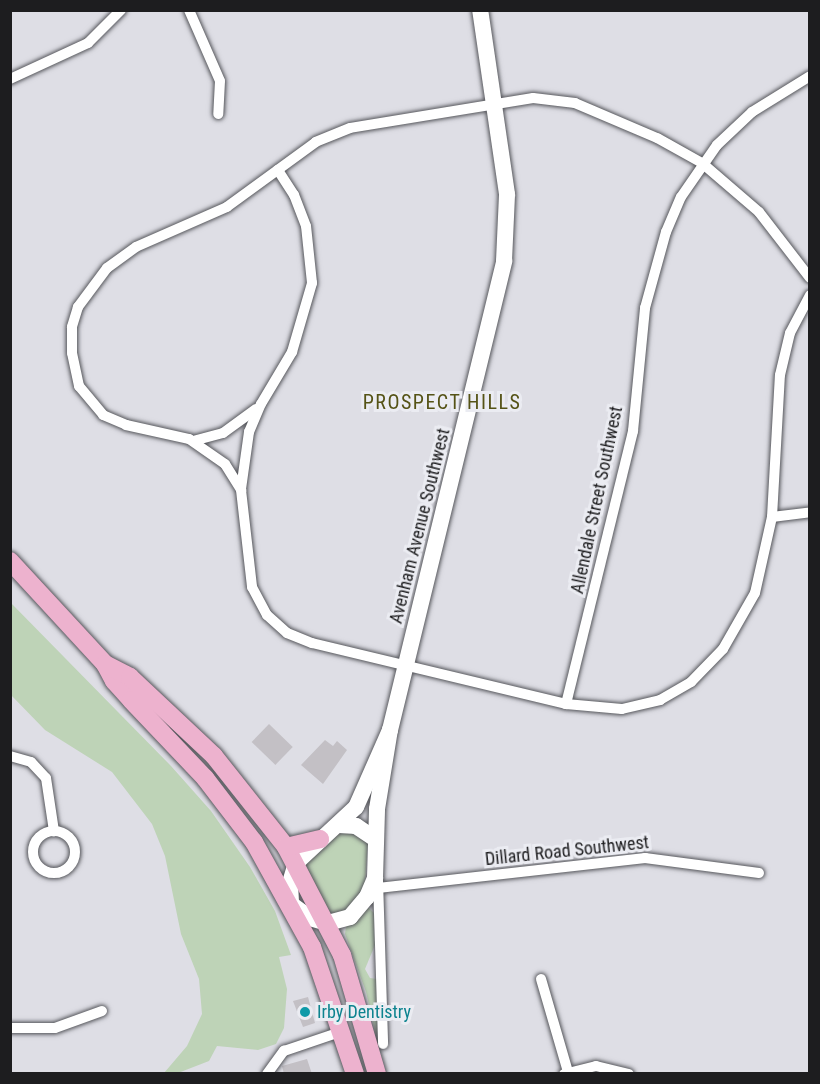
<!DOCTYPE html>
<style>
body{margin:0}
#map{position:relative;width:820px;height:1084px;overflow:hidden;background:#dedee5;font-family:"Roboto Condensed",sans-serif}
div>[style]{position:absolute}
.green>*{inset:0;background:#bed3b7}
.building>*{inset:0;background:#c3c0c5;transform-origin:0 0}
.roads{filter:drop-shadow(0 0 2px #56575c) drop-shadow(0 0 2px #56575c)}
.street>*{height:10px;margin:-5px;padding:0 5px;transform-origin:5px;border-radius:5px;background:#fff}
.street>.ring{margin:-5px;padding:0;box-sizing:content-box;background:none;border:10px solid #fff;border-radius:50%}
.secondary>*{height:16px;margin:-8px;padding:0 8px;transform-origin:8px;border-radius:8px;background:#fff}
.primary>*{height:18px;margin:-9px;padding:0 9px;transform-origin:9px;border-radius:9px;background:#edb2ce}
.dots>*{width:16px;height:16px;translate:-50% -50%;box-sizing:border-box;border:3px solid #ebecf2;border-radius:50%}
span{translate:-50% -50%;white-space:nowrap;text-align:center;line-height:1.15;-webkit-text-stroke:6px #ebecf2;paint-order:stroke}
.street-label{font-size:18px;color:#1d1d1f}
.culture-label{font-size:18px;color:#0d838f}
.left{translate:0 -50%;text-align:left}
.neighbourhood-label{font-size:20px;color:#555316;letter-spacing:1.5px}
.frame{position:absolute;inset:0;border:12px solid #1d1d1f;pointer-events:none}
</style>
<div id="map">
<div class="green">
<div style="clip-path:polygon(11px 603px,171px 766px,211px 811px,250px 867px,275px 911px,291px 955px,279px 957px,287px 989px,284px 1028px,276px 1044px,258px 1050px,217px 1046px,209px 1061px,178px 1073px,164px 1073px,187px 1046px,202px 1014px,199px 979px,181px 934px,165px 856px,152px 824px,112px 772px,45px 730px,11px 695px)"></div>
<div style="clip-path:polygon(345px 829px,368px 843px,365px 883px,361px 900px,333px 918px,303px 863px)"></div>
<div style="clip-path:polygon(367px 906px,374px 913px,375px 945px,365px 969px,370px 978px,377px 979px,378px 1044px,366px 992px,345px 934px,346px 926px)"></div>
</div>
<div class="building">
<div style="left:269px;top:724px;width:33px;height:25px;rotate:44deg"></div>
<div style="clip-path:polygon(325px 740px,333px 746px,337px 741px,347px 750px,323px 784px,301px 765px)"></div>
<div style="clip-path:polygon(308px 997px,315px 1023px,303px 1027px,293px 1001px)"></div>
<div style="clip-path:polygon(307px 1059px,312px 1074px,284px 1074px,282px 1066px)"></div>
</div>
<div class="roads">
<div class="street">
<div style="left:189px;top:10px;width:77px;rotate:66.4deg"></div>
<div style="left:220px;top:81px;width:33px;rotate:93deg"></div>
<div style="left:10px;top:79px;width:86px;rotate:-24.8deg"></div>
<div style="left:88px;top:43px;width:47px;rotate:-45deg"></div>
<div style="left:810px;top:278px;width:83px;rotate:-127.7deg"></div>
<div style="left:759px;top:212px;width:75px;rotate:-139.3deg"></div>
<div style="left:702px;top:163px;width:51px;rotate:-150.9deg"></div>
<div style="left:657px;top:138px;width:89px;rotate:-156.9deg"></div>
<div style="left:575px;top:103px;width:42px;rotate:-173.2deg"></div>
<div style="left:533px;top:98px;width:185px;rotate:170.7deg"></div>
<div style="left:350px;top:128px;width:37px;rotate:158deg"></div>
<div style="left:316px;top:142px;width:110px;rotate:143.9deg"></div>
<div style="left:227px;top:207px;width:99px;rotate:156.3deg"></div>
<div style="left:136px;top:247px;width:36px;rotate:144deg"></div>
<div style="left:107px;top:268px;width:49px;rotate:126.6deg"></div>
<div style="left:78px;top:307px;width:21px;rotate:107deg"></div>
<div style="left:72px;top:327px;width:26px;rotate:90deg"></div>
<div style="left:72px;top:353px;width:34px;rotate:78deg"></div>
<div style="left:79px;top:386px;width:38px;rotate:50deg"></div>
<div style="left:103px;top:415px;width:25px;rotate:23deg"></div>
<div style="left:126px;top:425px;width:65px;rotate:12.5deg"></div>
<div style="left:189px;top:439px;width:44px;rotate:34.8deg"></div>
<div style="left:225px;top:464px;width:31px;rotate:58deg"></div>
<div style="left:241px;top:490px;width:98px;rotate:83.5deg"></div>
<div style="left:252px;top:587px;width:32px;rotate:62deg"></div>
<div style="left:267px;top:615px;width:27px;rotate:42deg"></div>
<div style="left:287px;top:633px;width:27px;rotate:22deg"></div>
<div style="left:312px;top:643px;width:261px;rotate:13.5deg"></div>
<div style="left:566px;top:704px;width:56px;rotate:5.1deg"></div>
<div style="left:622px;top:709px;width:39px;rotate:-13deg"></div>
<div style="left:660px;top:700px;width:36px;rotate:-30deg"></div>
<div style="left:691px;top:682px;width:46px;rotate:-45.9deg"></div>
<div style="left:723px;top:649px;width:64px;rotate:-60.3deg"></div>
<div style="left:755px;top:593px;width:78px;rotate:-77.4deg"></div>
<div style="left:772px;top:517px;width:142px;rotate:-86.8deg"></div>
<div style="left:780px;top:375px;width:43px;rotate:-76.6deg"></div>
<div style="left:790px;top:333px;width:43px;rotate:-62.2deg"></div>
<div style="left:193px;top:441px;width:31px;rotate:-15deg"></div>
<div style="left:223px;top:433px;width:41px;rotate:-36deg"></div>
<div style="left:241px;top:489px;width:58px;rotate:-82deg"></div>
<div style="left:249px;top:432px;width:30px;rotate:-67deg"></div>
<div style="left:261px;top:404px;width:61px;rotate:-59.2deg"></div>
<div style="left:292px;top:352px;width:72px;rotate:-73.8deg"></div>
<div style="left:312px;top:283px;width:57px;rotate:-96deg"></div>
<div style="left:306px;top:226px;width:33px;rotate:-111deg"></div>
<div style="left:294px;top:195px;width:30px;rotate:-123deg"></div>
<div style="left:772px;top:517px;width:38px;rotate:-7deg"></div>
<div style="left:566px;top:704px;width:281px;rotate:-76.2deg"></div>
<div style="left:633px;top:431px;width:124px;rotate:-84.4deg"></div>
<div style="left:645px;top:308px;width:79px;rotate:-74.6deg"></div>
<div style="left:666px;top:232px;width:38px;rotate:-67deg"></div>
<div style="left:681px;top:197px;width:63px;rotate:-55.3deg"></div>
<div style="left:717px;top:145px;width:48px;rotate:-43.3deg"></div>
<div style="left:752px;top:112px;width:68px;rotate:-31.8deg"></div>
<div style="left:10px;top:756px;width:22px;rotate:16deg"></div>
<div style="left:31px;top:762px;width:22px;rotate:47deg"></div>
<div style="left:46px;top:778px;width:54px;rotate:81.4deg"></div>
<div class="ring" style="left:33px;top:831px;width:32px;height:32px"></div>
<div style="left:378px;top:881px;width:163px;rotate:88.2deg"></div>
<div style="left:378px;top:888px;width:269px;rotate:-6.4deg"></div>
<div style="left:645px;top:858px;width:115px;rotate:7.5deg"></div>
<div style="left:541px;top:979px;width:97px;rotate:73.8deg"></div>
<div style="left:10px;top:1028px;width:45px"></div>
<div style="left:55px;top:1028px;width:50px;rotate:-19.9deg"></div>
<div style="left:267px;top:1074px;width:29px;rotate:-54deg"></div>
<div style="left:284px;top:1051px;width:62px;rotate:-18.7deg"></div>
<div style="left:564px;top:1074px;width:33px;rotate:-14deg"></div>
<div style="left:596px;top:1066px;width:34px;rotate:14deg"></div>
</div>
<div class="secondary">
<div style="left:390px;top:730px;width:84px;rotate:113.8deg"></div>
<div style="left:356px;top:807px;width:82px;rotate:137deg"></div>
<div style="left:296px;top:863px;width:21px;rotate:107deg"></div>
<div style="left:290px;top:883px;width:21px;rotate:87deg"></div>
<div style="left:291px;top:904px;width:24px;rotate:36deg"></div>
<div style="left:310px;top:918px;width:19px;rotate:16deg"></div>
<div style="left:328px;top:923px;width:23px;rotate:-15deg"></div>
<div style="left:350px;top:917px;width:26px;rotate:-50deg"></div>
<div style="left:367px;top:897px;width:21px;rotate:-67deg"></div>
<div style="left:375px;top:878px;width:69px;rotate:-88.3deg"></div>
<div style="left:377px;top:809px;width:80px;rotate:-80.7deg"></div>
<div style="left:390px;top:730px;width:483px;rotate:-76.3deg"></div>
<div style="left:504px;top:261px;width:67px;rotate:-87.4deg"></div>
<div style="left:507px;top:194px;width:186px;rotate:-98.3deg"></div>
<div style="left:339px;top:825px;width:17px;rotate:3deg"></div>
<div style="left:356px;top:826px;width:23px;rotate:34deg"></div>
</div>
<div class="primary">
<div style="left:10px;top:561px;width:140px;rotate:47.3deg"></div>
<div style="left:105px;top:664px;width:19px;rotate:62deg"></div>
<div style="left:114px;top:681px;width:25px;rotate:48deg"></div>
<div style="left:131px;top:700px;width:108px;rotate:46.5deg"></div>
<div style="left:205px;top:778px;width:81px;rotate:52.6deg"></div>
<div style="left:254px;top:842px;width:120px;rotate:61.1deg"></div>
<div style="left:312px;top:947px;width:134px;rotate:71.3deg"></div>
<div style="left:105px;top:664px;width:28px;rotate:27deg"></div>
<div style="left:130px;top:677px;width:115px;rotate:43.2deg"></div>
<div style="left:214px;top:756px;width:116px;rotate:51.6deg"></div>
<div style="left:286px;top:847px;width:122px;rotate:62.6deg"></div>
<div style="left:342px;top:955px;width:124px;rotate:73.6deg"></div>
<div style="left:286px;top:847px;width:35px;rotate:-13deg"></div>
</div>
</div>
<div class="dots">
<div style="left:305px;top:1012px;background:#0f9aa8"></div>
</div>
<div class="street-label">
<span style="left:597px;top:500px;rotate:-78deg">Allendale Street Southwest</span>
<span style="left:420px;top:526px;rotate:-76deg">Avenham Avenue Southwest</span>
<span style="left:567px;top:851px;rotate:-6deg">Dillard Road Southwest</span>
</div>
<div class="culture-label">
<span class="left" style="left:317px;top:1012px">Irby Dentistry</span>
</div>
<div class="neighbourhood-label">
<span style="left:442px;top:402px">PROSPECT HILLS</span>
</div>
<div class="frame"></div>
</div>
